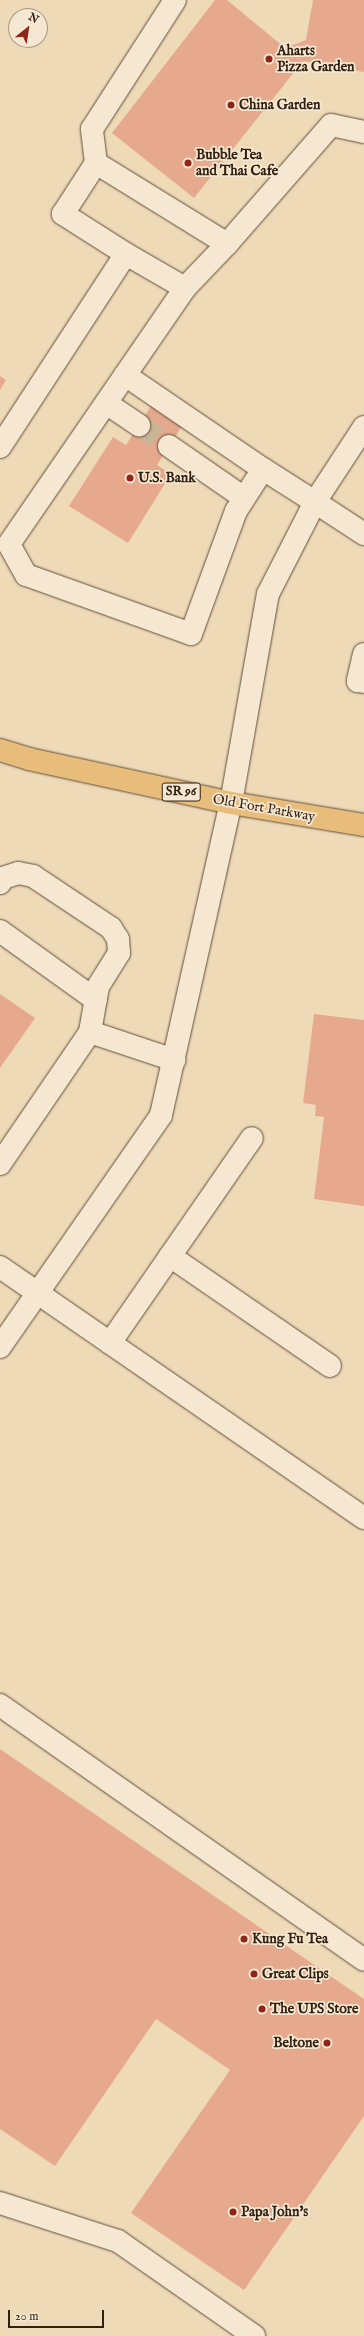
<!DOCTYPE html>
<style>
body{margin:0}
#map{position:relative;width:364px;height:2336px;overflow:hidden;background:#efdab8;font-family:"IM FELL English",serif}
div>[style]{position:absolute}
.building>*{inset:0;background:#e6a98d}
.minor-tunnel>*{height:22px;margin-top:-11px;transform-origin:0;background:repeating-linear-gradient(90deg,#c9b596 0 22px,transparent 0 33px)}
.roads{filter:drop-shadow(0 0 1px #604e39) drop-shadow(0 0 1px #604e39)}
.minor>*{height:22px;margin:-11px;padding:0 11px;transform-origin:11px;border-radius:11px;background:#f5e7d1}
.major>*{height:22px;margin:-11px;padding:0 11px;transform-origin:11px;border-radius:11px;background:#e8bd7c}
.dots>*{width:11px;height:11px;translate:-50% -50%;box-sizing:border-box;border:2px solid #f5e7d1;border-radius:50%}
span{translate:-50% -50%;white-space:nowrap;text-align:center;line-height:1.15;-webkit-text-stroke:3.5px #f5e7d1;paint-order:stroke}
.shield-label span{padding:1px 3px;background:#f5e7d1;border:1px solid;border-radius:3px;-webkit-text-stroke-width:0}
.shield-label{font-size:13px;color:#311f0f;font-weight:700}
.poi-label{font-size:14px;color:#311f0f;font-weight:700}
.left{translate:0 -50%;text-align:left}
.right{translate:-100% -50%;text-align:right}
.street-label{font-size:14px;color:#311f0f}
.north{position:absolute;left:8px;top:8px;width:40px;height:40px;box-sizing:border-box;background:#f5e7d1;border:1px solid #a79783;border-radius:50%;rotate:30deg;font-size:11px;font-weight:700;line-height:16px;text-align:center;color:#311f0f}
.north::after{content:'';display:block;margin:auto;width:14px;height:18px;background:#8f2418;clip-path:polygon(50% 0,100% 100%,50% 72%,0 100%)}
.scale{position:absolute;left:8px;top:2310px;width:96px;height:18px;box-sizing:border-box;border:2px solid #311f0f;border-top:0;padding-left:5px;font-size:12px;line-height:14px;white-space:nowrap;color:#311f0f;-webkit-text-stroke:3px #f5e7d1;paint-order:stroke}
</style>
<div id="map">
<div class="building">
<div style="clip-path:polygon(215px 0,227px 0,285px 48px,306px 40px,313px 0,364px 0,364px 72px,303px 61px,194px 198px,112px 133px)"></div>
<div style="clip-path:polygon(0 376px,6px 380px,0 390px)"></div>
<div style="clip-path:polygon(151px 406px,182px 426px,157px 465px,171px 474px,128px 543px,69px 506px,113px 437px,126px 445px)"></div>
<div style="clip-path:polygon(0 994px,35px 1018px,0 1068px)"></div>
<div style="clip-path:polygon(314px 1014px,364px 1020px,364px 1206px,314px 1199px,324px 1117px,315px 1116px,316px 1105px,303px 1103px)"></div>
<div style="clip-path:polygon(0 1749px,364px 1999px,364px 2116px,244px 2290px,131px 2213px,230px 2070px,156px 2019px,55px 2166px,0 2129px)"></div>
</div>
<div class="minor-tunnel">
<div style="left:139px;top:425px;width:37px;rotate:35deg"></div>
</div>
<div class="roads">
<div class="minor">
<div style="left:96px;top:163px;width:34px;rotate:-97deg"></div>
<div style="left:92px;top:129px;width:153px;rotate:-57.2deg"></div>
<div style="left:126px;top:254px;width:68px;rotate:30deg"></div>
<div style="left:125px;top:375px;width:167px;rotate:34.3deg"></div>
<div style="left:106px;top:403px;width:40px;rotate:34deg"></div>
<div style="left:364px;top:427px;width:90px;rotate:123.2deg"></div>
<div style="left:315px;top:502px;width:59px;rotate:33.1deg"></div>
<div style="left:169px;top:446px;width:91px;rotate:34.7deg"></div>
<div style="left:0;top:447px;width:230px;rotate:-56.9deg"></div>
<div style="left:126px;top:254px;width:75px;rotate:-147.6deg"></div>
<div style="left:63px;top:214px;width:61px;rotate:-57.1deg"></div>
<div style="left:96px;top:163px;width:154px;rotate:31.7deg"></div>
<div style="left:227px;top:244px;width:158px;rotate:-48.8deg"></div>
<div style="left:331px;top:125px;width:34px;rotate:12deg"></div>
<div style="left:364px;top:654px;width:28px;rotate:103deg"></div>
<div style="left:358px;top:681px;width:6px;rotate:9deg"></div>
<div style="left:0;top:883px;width:6px;rotate:-59deg"></div>
<div style="left:3px;top:878px;width:16px;rotate:-18deg"></div>
<div style="left:18px;top:873px;width:15px;rotate:11deg"></div>
<div style="left:33px;top:876px;width:94px;rotate:33.7deg"></div>
<div style="left:111px;top:928px;width:13px;rotate:58deg"></div>
<div style="left:118px;top:939px;width:14px;rotate:86deg"></div>
<div style="left:119px;top:953px;width:40px;rotate:122deg"></div>
<div style="left:98px;top:987px;width:46px;rotate:100.1deg"></div>
<div style="left:0;top:931px;width:118px;rotate:35.7deg"></div>
<div style="left:0;top:1164px;width:160px;rotate:-55.7deg"></div>
<div style="left:90px;top:1032px;width:89px;rotate:18.4deg"></div>
<div style="left:170px;top:1256px;width:194px;rotate:34.5deg"></div>
<div style="left:0;top:1267px;width:442px;rotate:34.6deg"></div>
<div style="left:110px;top:1343px;width:249px;rotate:-55.3deg"></div>
<div style="left:0;top:1347px;width:282px;rotate:-55.2deg"></div>
<div style="left:161px;top:1115px;width:320px;rotate:-77.4deg"></div>
<div style="left:231px;top:803px;width:212px;rotate:-80deg"></div>
<div style="left:268px;top:594px;width:103px;rotate:-62.9deg"></div>
<div style="left:315px;top:502px;width:62px;rotate:-147.6deg"></div>
<div style="left:263px;top:469px;width:50px;rotate:122.7deg"></div>
<div style="left:236px;top:511px;width:131px;rotate:110.1deg"></div>
<div style="left:191px;top:634px;width:175px;rotate:-160.3deg"></div>
<div style="left:26px;top:575px;width:35px;rotate:-119deg"></div>
<div style="left:9px;top:544px;width:311px;rotate:-55.5deg"></div>
<div style="left:185px;top:288px;width:61px;rotate:-46.3deg"></div>
<div style="left:0;top:1705px;width:444px;rotate:35deg"></div>
<div style="left:0;top:2203px;width:124px;rotate:17.9deg"></div>
<div style="left:118px;top:2241px;width:166px;rotate:34.9deg"></div>
</div>
<div class="major">
<div style="left:0;top:750px;width:30px;rotate:17deg"></div>
<div style="left:29px;top:759px;width:207px;rotate:12.3deg"></div>
<div style="left:231px;top:803px;width:135px;rotate:9.4deg"></div>
</div>
</div>
<div class="dots">
<div style="left:269px;top:59px;background:#8f2418"></div>
<div style="left:231px;top:105px;background:#8f2418"></div>
<div style="left:188px;top:163px;background:#8f2418"></div>
<div style="left:130px;top:478px;background:#8f2418"></div>
<div style="left:244px;top:1939px;background:#8f2418"></div>
<div style="left:254px;top:1974px;background:#8f2418"></div>
<div style="left:262px;top:2009px;background:#8f2418"></div>
<div style="left:327px;top:2043px;background:#8f2418"></div>
<div style="left:233px;top:2212px;background:#8f2418"></div>
</div>
<div class="shield-label">
<span style="left:181px;top:792px">SR 96</span>
</div>
<div class="poi-label">
<span class="left" style="left:277px;top:59px">Aharts<br>Pizza Garden</span>
<span class="left" style="left:239px;top:105px">China Garden</span>
<span class="left" style="left:196px;top:163px">Bubble Tea<br>and Thai Cafe</span>
<span class="left" style="left:138px;top:478px">U.S. Bank</span>
<span class="left" style="left:252px;top:1939px">Kung Fu Tea</span>
<span class="left" style="left:262px;top:1974px">Great Clips</span>
<span class="left" style="left:270px;top:2009px">The UPS Store</span>
<span class="right" style="left:319px;top:2043px">Beltone</span>
<span class="left" style="left:241px;top:2212px">Papa John's</span>
</div>
<div class="street-label">
<span style="left:264px;top:808px;rotate:10deg">Old Fort Parkway</span>
</div>
<div class="north">N</div>
<div class="scale">20 m</div>
</div>
